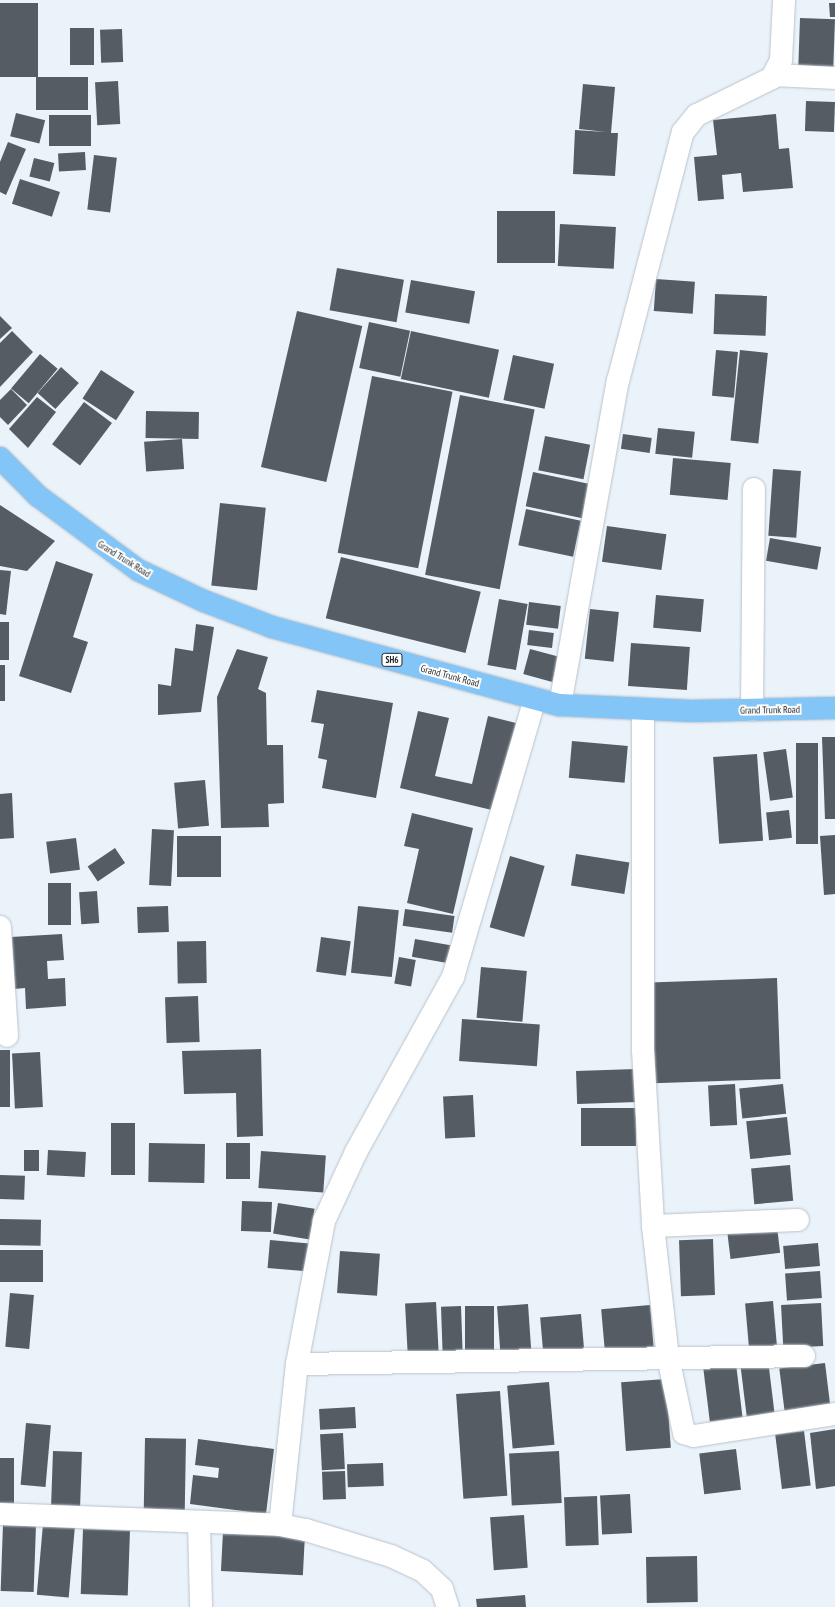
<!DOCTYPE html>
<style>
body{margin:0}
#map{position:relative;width:835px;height:1607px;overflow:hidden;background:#eaf2fa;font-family:"PT Sans Narrow",sans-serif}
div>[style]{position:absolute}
.building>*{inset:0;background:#555c63;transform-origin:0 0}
.roads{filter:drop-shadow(0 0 1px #bac2ca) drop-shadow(0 0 1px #bac2ca)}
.minor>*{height:22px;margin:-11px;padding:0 11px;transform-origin:11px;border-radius:11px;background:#fff}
.major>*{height:22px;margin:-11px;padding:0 11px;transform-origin:11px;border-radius:11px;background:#83c5f7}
span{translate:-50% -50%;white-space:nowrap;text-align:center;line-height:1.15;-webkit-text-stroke:4px #fff;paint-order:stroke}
.shield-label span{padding:1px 3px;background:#fff;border:1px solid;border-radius:3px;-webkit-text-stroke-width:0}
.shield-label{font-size:9px;color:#25282b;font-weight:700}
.street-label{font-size:10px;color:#25282b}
</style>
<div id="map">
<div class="building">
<div style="left:0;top:3px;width:38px;height:74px"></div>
<div style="clip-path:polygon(829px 3px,835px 3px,835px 17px,830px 17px)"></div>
<div style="left:800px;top:18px;width:35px;height:52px;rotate:2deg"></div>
<div style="left:70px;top:28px;width:24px;height:37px"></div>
<div style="left:122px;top:29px;width:33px;height:22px;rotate:88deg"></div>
<div style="left:88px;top:77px;width:33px;height:52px;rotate:90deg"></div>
<div style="left:118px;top:81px;width:43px;height:23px;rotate:87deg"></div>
<div style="clip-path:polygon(583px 84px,615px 87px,611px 133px,618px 133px,615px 176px,573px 174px,575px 130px,606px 132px,579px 129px)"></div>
<div style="left:806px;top:101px;width:29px;height:30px;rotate:2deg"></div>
<div style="left:16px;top:113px;width:30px;height:24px;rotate:14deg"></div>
<div style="clip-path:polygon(776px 114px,779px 149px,789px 148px,793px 188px,743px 192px,741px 173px,722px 175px,724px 199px,698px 201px,694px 157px,717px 155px,713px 120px)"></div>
<div style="left:49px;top:115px;width:42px;height:31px"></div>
<div style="clip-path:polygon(8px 142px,26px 149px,6px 195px,0 192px,0 162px)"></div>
<div style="left:85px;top:152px;width:18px;height:27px;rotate:87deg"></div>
<div style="left:94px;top:155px;width:23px;height:55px;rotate:7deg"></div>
<div style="left:34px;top:158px;width:21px;height:19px;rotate:14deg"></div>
<div style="left:20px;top:179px;width:42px;height:26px;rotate:18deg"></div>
<div style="left:555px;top:211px;width:52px;height:58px;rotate:90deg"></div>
<div style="left:560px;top:224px;width:56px;height:42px;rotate:3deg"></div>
<div style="left:337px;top:268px;width:68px;height:43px;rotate:10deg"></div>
<div style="left:656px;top:279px;width:39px;height:32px;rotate:4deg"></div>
<div style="left:411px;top:280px;width:65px;height:33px;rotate:10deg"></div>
<div style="left:715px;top:294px;width:52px;height:40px;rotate:2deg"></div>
<div style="left:297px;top:311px;width:67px;height:160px;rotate:13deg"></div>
<div style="clip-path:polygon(0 316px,12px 328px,0 339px)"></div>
<div style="left:369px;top:322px;width:42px;height:47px;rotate:12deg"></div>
<div style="clip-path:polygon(12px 331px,33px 352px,0 387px,0 343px)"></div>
<div style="left:411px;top:331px;width:90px;height:49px;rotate:12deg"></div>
<div style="left:716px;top:350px;width:22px;height:46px;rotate:5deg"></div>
<div style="left:740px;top:350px;width:28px;height:91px;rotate:6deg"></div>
<div style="left:40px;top:354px;width:23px;height:45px;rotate:40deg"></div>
<div style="left:513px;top:355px;width:42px;height:46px;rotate:12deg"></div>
<div style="left:61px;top:367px;width:24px;height:35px;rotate:42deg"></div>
<div style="left:101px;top:370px;width:40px;height:34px;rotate:33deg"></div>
<div style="left:372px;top:376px;width:82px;height:180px;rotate:11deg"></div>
<div style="clip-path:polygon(11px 389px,27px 405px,8px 425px,0 417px,0 400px)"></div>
<div style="left:460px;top:395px;width:76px;height:183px;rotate:11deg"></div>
<div style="clip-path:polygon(37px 397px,56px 412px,28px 448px,9px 429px)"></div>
<div style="left:84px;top:402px;width:35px;height:53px;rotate:37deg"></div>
<div style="left:146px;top:411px;width:53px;height:27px;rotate:1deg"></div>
<div style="left:658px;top:428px;width:37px;height:26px;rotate:6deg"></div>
<div style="left:623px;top:434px;width:29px;height:15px;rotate:8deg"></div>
<div style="left:545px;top:436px;width:46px;height:35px;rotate:11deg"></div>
<div style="left:182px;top:439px;width:30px;height:38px;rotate:86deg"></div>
<div style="left:673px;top:458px;width:58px;height:37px;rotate:5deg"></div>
<div style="left:773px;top:469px;width:28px;height:67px;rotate:4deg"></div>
<div style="left:533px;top:472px;width:59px;height:35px;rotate:12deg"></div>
<div style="left:220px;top:503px;width:46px;height:83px;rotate:6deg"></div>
<div style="clip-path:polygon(0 505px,55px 541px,27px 571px,0 566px)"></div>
<div style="left:526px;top:509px;width:56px;height:37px;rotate:12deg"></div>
<div style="left:607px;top:526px;width:60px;height:36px;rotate:8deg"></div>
<div style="left:770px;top:538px;width:52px;height:23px;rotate:10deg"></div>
<div style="left:341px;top:557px;width:144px;height:63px;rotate:14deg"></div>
<div style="clip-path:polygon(56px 561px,93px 574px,73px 637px,88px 642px,71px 693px,19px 676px)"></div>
<div style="clip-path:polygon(0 570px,11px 571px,6px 615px,0 614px)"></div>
<div style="left:656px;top:595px;width:48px;height:33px;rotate:5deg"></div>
<div style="left:499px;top:599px;width:29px;height:67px;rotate:10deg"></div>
<div style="left:529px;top:602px;width:32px;height:23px;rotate:7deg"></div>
<div style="left:590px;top:609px;width:29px;height:50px;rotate:6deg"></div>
<div style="left:0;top:622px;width:9px;height:38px"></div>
<div style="clip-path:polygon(196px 624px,214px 627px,201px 712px,158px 715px,158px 684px,171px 686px,175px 648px,193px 651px)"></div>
<div style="left:529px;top:630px;width:25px;height:15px;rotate:7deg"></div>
<div style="left:631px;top:643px;width:59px;height:43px;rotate:4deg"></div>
<div style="clip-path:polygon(237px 649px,268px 657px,258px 689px,266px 693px,267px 745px,283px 745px,284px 803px,268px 804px,269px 827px,221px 828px,217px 697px)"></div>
<div style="left:530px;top:649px;width:30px;height:26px;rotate:15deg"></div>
<div style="left:0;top:665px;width:5px;height:36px"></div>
<div style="clip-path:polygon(317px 690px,393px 703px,376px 798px,322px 788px,327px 760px,318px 758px,324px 724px,311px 722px)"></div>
<div style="clip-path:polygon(418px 711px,449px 718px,435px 776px,472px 784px,488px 716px,516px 723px,496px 811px,400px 788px)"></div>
<div style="clip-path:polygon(822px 737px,835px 737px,835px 819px,825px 819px)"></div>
<div style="left:572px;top:741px;width:56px;height:37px;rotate:5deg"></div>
<div style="left:796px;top:743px;width:22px;height:101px"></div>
<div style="left:786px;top:749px;width:49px;height:23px;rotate:82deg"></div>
<div style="left:757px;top:754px;width:87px;height:44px;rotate:86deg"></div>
<div style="left:205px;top:780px;width:46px;height:31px;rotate:85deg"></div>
<div style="clip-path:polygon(12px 793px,14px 838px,0 839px,0 794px)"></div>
<div style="left:789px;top:810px;width:28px;height:23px;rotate:84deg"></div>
<div style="clip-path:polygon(412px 813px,473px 828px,453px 914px,407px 903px,419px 849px,404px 846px)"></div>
<div style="left:152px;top:829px;width:22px;height:56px;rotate:3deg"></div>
<div style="clip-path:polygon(835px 835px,835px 894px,824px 895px,820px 836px)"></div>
<div style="left:221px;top:836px;width:41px;height:44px;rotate:90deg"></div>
<div style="left:76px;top:838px;width:32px;height:30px;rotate:83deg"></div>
<div style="left:115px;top:848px;width:18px;height:33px;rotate:56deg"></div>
<div style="left:576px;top:854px;width:54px;height:32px;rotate:9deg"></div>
<div style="left:510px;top:856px;width:36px;height:74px;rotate:16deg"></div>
<div style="left:48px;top:883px;width:23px;height:42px"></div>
<div style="left:97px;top:891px;width:32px;height:18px;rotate:86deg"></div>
<div style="left:168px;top:906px;width:26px;height:31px;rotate:88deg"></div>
<div style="left:358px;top:906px;width:41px;height:67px;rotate:6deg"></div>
<div style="left:405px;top:909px;width:50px;height:17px;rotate:8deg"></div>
<div style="clip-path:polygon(62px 934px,64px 960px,47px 961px,48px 979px,65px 978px,66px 1006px,26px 1009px,25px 988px,14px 989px,11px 937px)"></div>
<div style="left:321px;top:937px;width:30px;height:35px;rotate:8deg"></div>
<div style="left:415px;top:939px;width:36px;height:18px;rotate:10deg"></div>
<div style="left:206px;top:941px;width:42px;height:29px;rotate:89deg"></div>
<div style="left:399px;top:957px;width:17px;height:27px;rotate:10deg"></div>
<div style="left:481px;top:967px;width:46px;height:51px;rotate:5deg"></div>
<div style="left:777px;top:978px;width:101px;height:127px;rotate:88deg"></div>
<div style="left:198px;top:996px;width:46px;height:33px;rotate:88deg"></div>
<div style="left:462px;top:1019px;width:78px;height:42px;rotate:4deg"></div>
<div style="clip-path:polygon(261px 1049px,263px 1136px,237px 1137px,236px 1093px,184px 1094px,182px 1051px)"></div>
<div style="left:0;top:1050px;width:10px;height:57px"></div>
<div style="left:40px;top:1052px;width:55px;height:28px;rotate:87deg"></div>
<div style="left:636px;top:1069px;width:33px;height:60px;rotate:88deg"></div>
<div style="left:735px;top:1084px;width:41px;height:27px;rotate:87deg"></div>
<div style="left:783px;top:1084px;width:30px;height:44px;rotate:84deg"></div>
<div style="left:473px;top:1095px;width:42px;height:30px;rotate:87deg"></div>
<div style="left:581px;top:1108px;width:55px;height:38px"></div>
<div style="left:787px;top:1117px;width:38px;height:41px;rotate:84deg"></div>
<div style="left:111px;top:1123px;width:24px;height:52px"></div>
<div style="left:149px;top:1143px;width:56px;height:39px;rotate:1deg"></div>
<div style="left:226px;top:1143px;width:24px;height:36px"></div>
<div style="left:24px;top:1150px;width:15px;height:21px"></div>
<div style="left:48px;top:1150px;width:38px;height:25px;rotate:3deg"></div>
<div style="left:261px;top:1151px;width:65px;height:37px;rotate:4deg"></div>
<div style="left:790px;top:1165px;width:36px;height:39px;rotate:85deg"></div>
<div style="left:0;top:1175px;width:25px;height:24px;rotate:2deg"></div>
<div style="left:242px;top:1201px;width:30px;height:30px;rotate:2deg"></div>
<div style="left:278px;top:1203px;width:37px;height:31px;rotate:9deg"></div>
<div style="left:0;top:1219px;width:41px;height:26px;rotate:1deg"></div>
<div style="left:777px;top:1227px;width:26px;height:50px;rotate:83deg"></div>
<div style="left:713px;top:1239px;width:56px;height:34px;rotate:88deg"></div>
<div style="left:270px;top:1240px;width:42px;height:28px;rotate:5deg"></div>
<div style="left:818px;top:1243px;width:23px;height:35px;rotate:85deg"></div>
<div style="left:43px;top:1250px;width:32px;height:43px;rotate:90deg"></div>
<div style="left:340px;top:1251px;width:40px;height:42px;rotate:4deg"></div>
<div style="left:820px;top:1271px;width:27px;height:35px;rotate:86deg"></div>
<div style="left:10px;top:1293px;width:24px;height:54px;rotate:5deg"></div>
<div style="left:773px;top:1301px;width:49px;height:28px;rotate:85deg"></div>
<div style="left:436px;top:1302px;width:52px;height:31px;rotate:87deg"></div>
<div style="left:821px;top:1303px;width:43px;height:40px;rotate:87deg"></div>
<div style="left:528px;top:1304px;width:49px;height:31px;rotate:86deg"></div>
<div style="left:650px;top:1305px;width:45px;height:49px;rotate:85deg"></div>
<div style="left:461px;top:1306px;width:46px;height:20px;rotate:88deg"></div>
<div style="left:465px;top:1306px;width:29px;height:49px"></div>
<div style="left:581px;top:1314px;width:36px;height:41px;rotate:85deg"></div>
<div style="left:768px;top:1360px;width:57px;height:28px;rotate:83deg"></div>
<div style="left:825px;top:1363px;width:43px;height:46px;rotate:83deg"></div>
<div style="left:736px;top:1364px;width:54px;height:33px;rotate:83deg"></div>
<div style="left:666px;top:1379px;width:69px;height:45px;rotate:86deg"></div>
<div style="left:549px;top:1382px;width:63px;height:42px;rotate:85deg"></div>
<div style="left:500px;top:1391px;width:105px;height:44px;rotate:86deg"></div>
<div style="left:355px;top:1407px;width:21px;height:36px;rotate:87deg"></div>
<div style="left:26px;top:1423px;width:25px;height:62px;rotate:5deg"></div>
<div style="clip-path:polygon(835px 1429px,835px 1486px,816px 1489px,810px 1433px)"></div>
<div style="left:804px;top:1431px;width:55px;height:29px;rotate:83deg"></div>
<div style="left:343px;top:1433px;width:36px;height:23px;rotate:87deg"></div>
<div style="left:145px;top:1438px;width:41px;height:72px;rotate:1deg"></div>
<div style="clip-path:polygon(198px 1439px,274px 1449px,266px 1514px,190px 1504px,193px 1475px,218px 1478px,219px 1468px,195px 1465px)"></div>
<div style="left:736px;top:1449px;width:41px;height:37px;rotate:83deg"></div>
<div style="left:53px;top:1451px;width:29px;height:56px;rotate:2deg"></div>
<div style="left:559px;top:1451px;width:52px;height:50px;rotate:87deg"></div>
<div style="left:0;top:1458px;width:14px;height:47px"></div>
<div style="left:383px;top:1463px;width:23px;height:36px;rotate:88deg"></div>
<div style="left:345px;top:1471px;width:28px;height:23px;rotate:88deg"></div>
<div style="left:630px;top:1494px;width:39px;height:30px;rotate:87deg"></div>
<div style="left:597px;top:1496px;width:49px;height:33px;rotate:88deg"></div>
<div style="left:524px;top:1515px;width:53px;height:34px;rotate:86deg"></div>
<div style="left:3px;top:1524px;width:33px;height:67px;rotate:2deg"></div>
<div style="left:43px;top:1524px;width:32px;height:71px;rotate:5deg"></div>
<div style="left:83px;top:1529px;width:47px;height:65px;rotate:2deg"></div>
<div style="left:223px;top:1532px;width:82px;height:39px;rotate:3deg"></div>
<div style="left:697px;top:1556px;width:46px;height:51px;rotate:89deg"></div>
<div style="clip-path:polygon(525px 1595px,526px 1607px,477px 1607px,476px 1599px)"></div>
</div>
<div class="roads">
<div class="minor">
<div style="left:774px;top:75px;width:61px;rotate:2.8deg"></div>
<div style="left:560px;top:705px;width:329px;rotate:-79.9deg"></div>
<div style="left:618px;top:381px;width:257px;rotate:-75.4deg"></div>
<div style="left:683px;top:132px;width:22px;rotate:-51deg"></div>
<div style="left:697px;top:115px;width:84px;rotate:-26.3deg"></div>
<div style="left:772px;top:78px;width:20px;rotate:-63deg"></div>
<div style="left:781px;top:60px;width:60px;rotate:-87.1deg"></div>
<div style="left:643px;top:709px;width:341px;rotate:90deg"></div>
<div style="left:643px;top:1050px;width:176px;rotate:86.7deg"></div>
<div style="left:653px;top:1226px;width:132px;rotate:83.5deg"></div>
<div style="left:668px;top:1357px;width:78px;rotate:78.1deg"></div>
<div style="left:684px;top:1433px;width:10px;rotate:17deg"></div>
<div style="left:694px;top:1436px;width:143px;rotate:-8.9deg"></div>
<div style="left:752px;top:710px;width:221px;rotate:-89.5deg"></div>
<div style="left:0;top:927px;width:109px;rotate:86.3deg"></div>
<div style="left:653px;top:1226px;width:145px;rotate:-2.4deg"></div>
<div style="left:297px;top:1364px;width:507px;rotate:-0.9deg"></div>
<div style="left:0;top:1514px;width:280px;rotate:2.2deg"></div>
<div style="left:280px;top:1525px;width:26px;rotate:11deg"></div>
<div style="left:306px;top:1530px;width:89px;rotate:17deg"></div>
<div style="left:391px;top:1556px;width:35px;rotate:25deg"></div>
<div style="left:423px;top:1571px;width:26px;rotate:43deg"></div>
<div style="left:442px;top:1589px;width:19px;rotate:72deg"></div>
<div style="left:199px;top:1523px;width:84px;rotate:88.6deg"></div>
<div style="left:280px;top:1525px;width:162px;rotate:-84deg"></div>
<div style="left:297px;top:1364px;width:146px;rotate:-79.3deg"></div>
<div style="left:324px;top:1221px;width:76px;rotate:-65.1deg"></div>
<div style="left:356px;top:1152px;width:200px;rotate:-61deg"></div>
<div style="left:453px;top:977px;width:290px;rotate:-73.6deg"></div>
</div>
<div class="major">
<div style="left:0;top:458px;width:54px;rotate:45deg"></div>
<div style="left:38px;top:496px;width:124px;rotate:36.5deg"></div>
<div style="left:138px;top:570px;width:73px;rotate:25.2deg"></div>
<div style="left:204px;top:601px;width:73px;rotate:20.9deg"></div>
<div style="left:272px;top:627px;width:298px;rotate:15.2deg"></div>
<div style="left:560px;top:705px;width:132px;rotate:2.6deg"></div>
<div style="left:692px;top:711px;width:143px;rotate:-1.2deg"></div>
</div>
</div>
<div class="shield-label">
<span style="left:392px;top:660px">SH6</span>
</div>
<div class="street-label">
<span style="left:124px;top:559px;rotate:32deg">Grand Trunk Road</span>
<span style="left:450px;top:676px;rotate:15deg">Grand Trunk Road</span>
<span style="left:770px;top:710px;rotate:-1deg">Grand Trunk Road</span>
</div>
</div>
